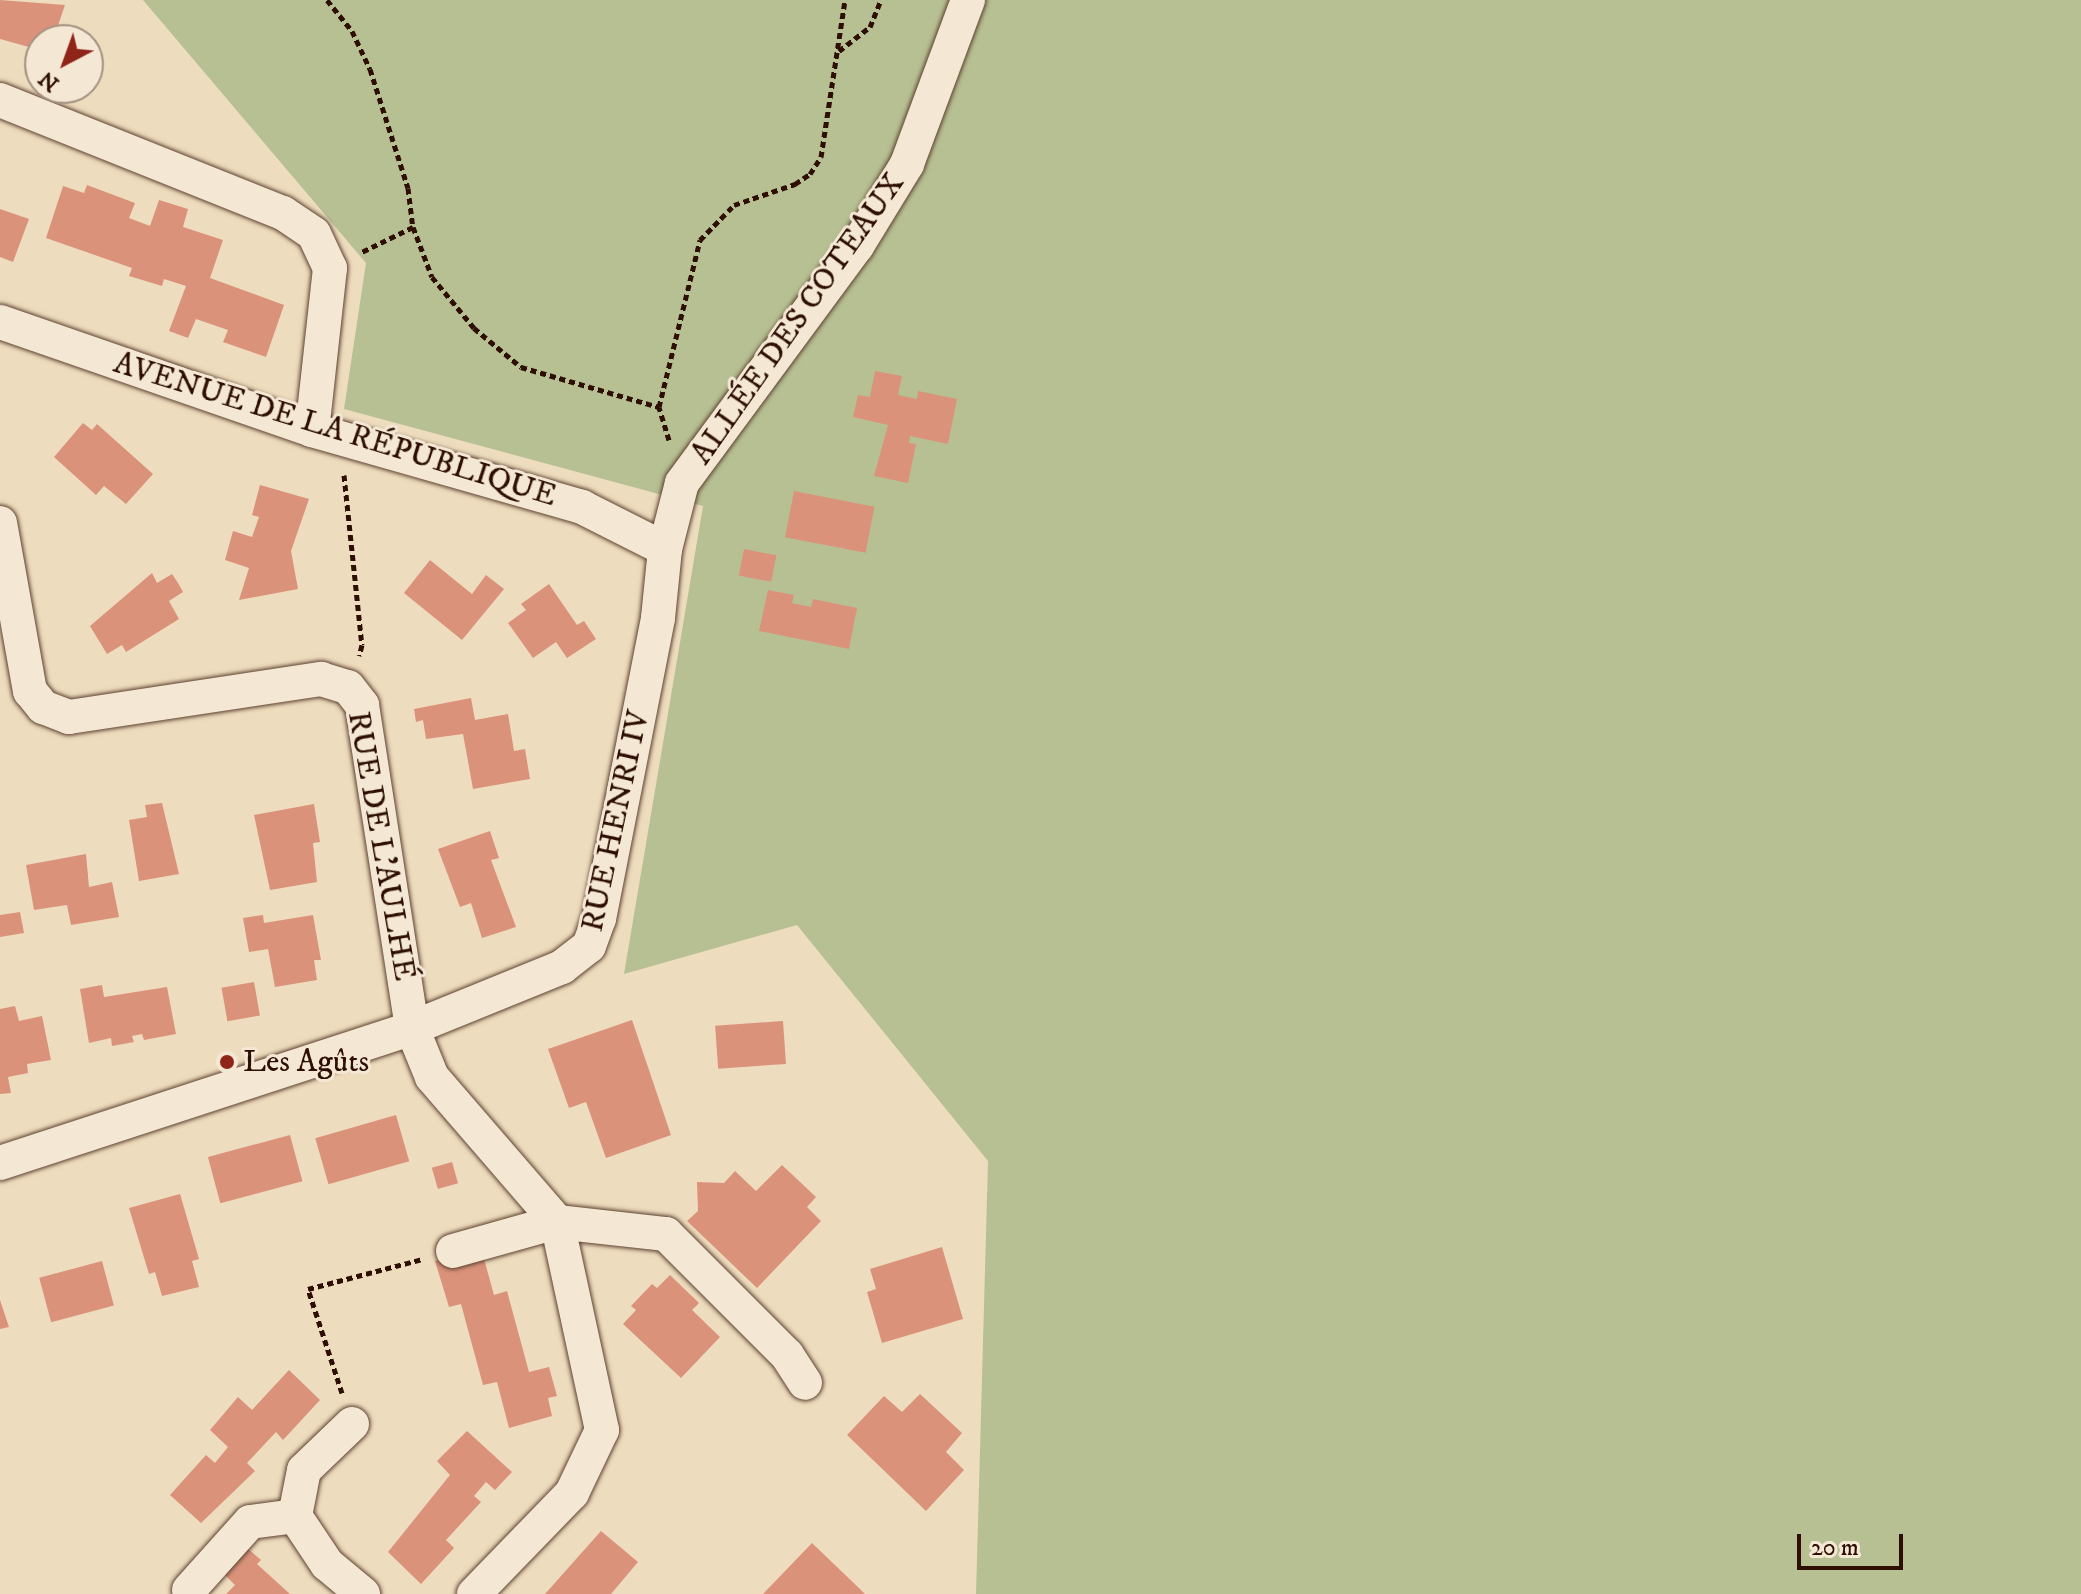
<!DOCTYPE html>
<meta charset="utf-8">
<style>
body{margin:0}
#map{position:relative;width:2081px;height:1594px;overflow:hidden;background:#eedcbe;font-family:"IM FELL DW Pica",serif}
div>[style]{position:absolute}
.green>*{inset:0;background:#b7c093}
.building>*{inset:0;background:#db927b;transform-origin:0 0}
.path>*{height:5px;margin-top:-2.5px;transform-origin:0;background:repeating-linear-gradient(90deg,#2d0e01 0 6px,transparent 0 10px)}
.roads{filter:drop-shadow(0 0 2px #5d4230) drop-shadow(0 0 2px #5d4230)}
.street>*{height:34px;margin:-17px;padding:0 17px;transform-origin:17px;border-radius:17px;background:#f4e8d5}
.dots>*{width:22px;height:22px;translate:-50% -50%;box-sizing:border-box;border:4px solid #f4e8d5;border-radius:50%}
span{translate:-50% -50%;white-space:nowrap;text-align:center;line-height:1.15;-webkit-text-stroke:6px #f4e8d5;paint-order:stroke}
.street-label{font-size:32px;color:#2d0e01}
.poi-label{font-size:32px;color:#2d0e01}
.left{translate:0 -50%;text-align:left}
.north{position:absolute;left:24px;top:24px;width:80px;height:80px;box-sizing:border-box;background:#f4e8d5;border:2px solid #a49180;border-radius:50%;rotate:221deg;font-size:22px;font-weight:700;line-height:32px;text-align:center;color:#2d0e01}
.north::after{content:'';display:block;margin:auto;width:28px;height:36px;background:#8f2418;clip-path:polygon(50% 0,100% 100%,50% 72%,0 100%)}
.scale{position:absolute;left:1797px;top:1534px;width:106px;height:36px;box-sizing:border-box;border:4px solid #2d0e01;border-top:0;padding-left:10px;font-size:24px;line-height:28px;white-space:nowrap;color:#2d0e01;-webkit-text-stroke:6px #f4e8d5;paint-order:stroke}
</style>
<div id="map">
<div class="green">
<div style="clip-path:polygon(143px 0,2081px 0,2081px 1594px,976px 1594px,988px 1161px,797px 925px,624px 974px,703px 506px,344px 409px,366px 263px)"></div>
</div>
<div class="building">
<div style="clip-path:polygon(0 0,65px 5px,53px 40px,40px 40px,40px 50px,0 39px)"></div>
<div style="clip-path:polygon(87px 185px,135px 203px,129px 218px,150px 226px,159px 200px,188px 209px,183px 227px,223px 240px,210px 278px,284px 305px,266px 357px,223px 342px,228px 330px,196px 319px,188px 338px,169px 331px,186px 286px,164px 279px,162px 286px,129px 276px,132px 268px,46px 238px,63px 186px,84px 193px)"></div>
<div style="clip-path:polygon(0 209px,29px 219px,13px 262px,0 257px)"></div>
<div style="clip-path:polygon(875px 371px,902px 376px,898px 395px,917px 399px,918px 391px,957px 399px,948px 444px,910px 436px,909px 443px,916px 444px,908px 483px,874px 476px,888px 425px,853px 417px,858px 395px,870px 397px)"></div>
<div style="clip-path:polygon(83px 423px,92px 430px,97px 424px,153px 474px,126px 504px,104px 486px,96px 495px,54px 457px)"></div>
<div style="clip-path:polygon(260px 485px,309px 499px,291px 551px,298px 589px,239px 600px,249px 568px,225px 560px,233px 531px,252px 537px,259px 517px,252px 515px)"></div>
<div style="left:794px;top:491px;width:82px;height:47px;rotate:11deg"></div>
<div style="left:744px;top:549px;width:33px;height:27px;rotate:11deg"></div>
<div style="clip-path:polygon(430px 560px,472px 594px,486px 575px,504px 589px,462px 640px,404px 593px)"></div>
<div style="clip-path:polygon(152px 573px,157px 583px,172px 574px,178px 583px,183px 592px,169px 601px,179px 619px,126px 652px,122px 645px,107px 654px,90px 626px)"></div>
<div style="clip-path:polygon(549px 584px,577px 625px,584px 621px,596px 639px,567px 658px,556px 642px,533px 658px,508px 623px,526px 610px,521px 604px)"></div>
<div style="clip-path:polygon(768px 590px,794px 595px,792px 603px,811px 607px,813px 599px,857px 608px,849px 649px,759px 631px)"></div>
<div style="clip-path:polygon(471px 698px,475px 720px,508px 714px,514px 751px,525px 749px,530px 779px,473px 789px,463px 734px,426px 739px,423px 720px,416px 722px,414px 709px)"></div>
<div style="clip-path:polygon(162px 803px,179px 874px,139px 881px,129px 820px,147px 817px,145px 805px)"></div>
<div style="clip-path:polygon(314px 804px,320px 842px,313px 843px,317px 882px,270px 890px,254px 815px)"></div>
<div style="clip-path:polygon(490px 831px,499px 858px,491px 860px,516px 927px,482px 938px,471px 903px,460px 907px,438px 849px)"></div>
<div style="clip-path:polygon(86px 854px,89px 887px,112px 882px,119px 917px,71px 925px,67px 905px,34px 910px,26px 865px)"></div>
<div style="clip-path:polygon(20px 912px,24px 933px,0 937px,0 915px)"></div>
<div style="clip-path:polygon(263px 915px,264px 923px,313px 915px,321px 960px,314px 960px,317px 980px,275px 987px,268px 949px,249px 952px,243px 918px)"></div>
<div style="left:254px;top:982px;width:34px;height:33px;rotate:80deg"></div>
<div style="clip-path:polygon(102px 985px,104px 997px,167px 987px,176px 1034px,144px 1040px,142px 1034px,132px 1036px,134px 1042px,112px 1046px,111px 1038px,89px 1043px,80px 989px)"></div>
<div style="clip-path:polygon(15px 1006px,19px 1021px,42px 1016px,51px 1060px,27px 1064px,28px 1073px,8px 1077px,11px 1093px,0 1094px,0 1009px)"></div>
<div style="clip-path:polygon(632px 1020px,671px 1135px,606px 1158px,586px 1102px,569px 1108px,548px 1049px)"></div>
<div style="left:783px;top:1021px;width:43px;height:68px;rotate:86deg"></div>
<div style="left:396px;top:1115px;width:48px;height:84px;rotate:74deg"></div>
<div style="left:290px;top:1135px;width:48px;height:85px;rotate:75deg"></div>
<div style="left:452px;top:1162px;width:22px;height:21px;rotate:74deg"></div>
<div style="clip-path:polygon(782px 1165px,816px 1197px,807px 1207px,821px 1221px,757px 1288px,687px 1221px,698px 1211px,697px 1182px,724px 1183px,735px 1171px,756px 1191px)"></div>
<div style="clip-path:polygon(180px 1194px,199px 1259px,192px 1261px,199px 1287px,162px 1296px,155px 1272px,149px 1274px,129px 1208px)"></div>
<div style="clip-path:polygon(942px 1247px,963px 1319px,882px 1343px,867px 1292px,876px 1289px,870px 1269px)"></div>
<div style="clip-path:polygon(481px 1248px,494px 1295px,507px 1291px,529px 1372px,549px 1367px,557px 1396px,548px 1398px,552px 1416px,509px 1428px,497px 1382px,483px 1385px,461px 1304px,449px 1307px,435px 1261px)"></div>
<div style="left:102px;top:1261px;width:46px;height:65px;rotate:75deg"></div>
<div style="clip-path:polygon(670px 1275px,699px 1303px,692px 1310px,720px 1337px,681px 1378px,623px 1324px,636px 1310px,631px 1306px,652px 1284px,657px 1288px)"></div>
<div style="clip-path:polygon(0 1300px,9px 1327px,0 1329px)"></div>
<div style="clip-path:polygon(289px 1370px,320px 1400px,283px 1440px,276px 1432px,247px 1463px,255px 1471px,201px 1523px,170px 1495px,206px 1455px,215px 1463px,228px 1447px,210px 1430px,238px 1397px,252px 1410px)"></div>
<div style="clip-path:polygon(920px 1394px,962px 1433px,946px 1452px,964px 1470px,926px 1511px,847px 1435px,884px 1396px,902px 1412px)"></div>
<div style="clip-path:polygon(467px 1431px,512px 1472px,495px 1490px,486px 1482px,474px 1496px,481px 1502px,446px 1540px,454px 1548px,421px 1584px,388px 1552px,450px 1475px,437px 1461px)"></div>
<div style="clip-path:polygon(601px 1531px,638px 1562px,611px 1594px,545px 1594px)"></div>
<div style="clip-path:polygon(812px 1543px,862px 1591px,865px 1594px,763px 1594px)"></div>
<div style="clip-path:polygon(245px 1546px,261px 1560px,257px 1564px,290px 1594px,226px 1594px,235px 1585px,221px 1571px)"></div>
</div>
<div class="path">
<div style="left:327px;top:0;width:40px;rotate:51deg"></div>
<div style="left:352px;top:31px;width:42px;rotate:64.7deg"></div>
<div style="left:370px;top:69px;width:125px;rotate:72.3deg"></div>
<div style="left:408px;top:188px;width:39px;rotate:83deg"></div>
<div style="left:413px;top:227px;width:57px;rotate:153.9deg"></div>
<div style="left:839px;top:51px;width:39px;rotate:-38deg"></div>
<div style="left:870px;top:27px;width:29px;rotate:-68deg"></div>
<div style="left:413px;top:227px;width:53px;rotate:69.2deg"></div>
<div style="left:432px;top:277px;width:66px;rotate:50.5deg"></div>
<div style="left:474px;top:328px;width:61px;rotate:39.7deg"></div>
<div style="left:521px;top:367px;width:144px;rotate:16.2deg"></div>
<div style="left:669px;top:440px;width:34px;rotate:-107deg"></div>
<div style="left:659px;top:407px;width:172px;rotate:-76.2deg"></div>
<div style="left:700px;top:240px;width:49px;rotate:-45.8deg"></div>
<div style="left:734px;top:205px;width:65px;rotate:-19deg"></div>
<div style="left:795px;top:184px;width:18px;rotate:-34deg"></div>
<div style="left:810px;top:174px;width:20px;rotate:-57deg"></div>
<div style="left:821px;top:157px;width:159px;rotate:-81.3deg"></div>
<div style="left:344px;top:475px;width:171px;rotate:84deg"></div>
<div style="left:362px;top:645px;width:11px;rotate:105deg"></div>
<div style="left:342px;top:1393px;width:109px;rotate:-108.1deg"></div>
<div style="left:308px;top:1289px;width:118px;rotate:-14.7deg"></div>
</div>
<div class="roads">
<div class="street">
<div style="left:0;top:100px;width:305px;rotate:21.8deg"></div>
<div style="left:283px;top:213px;width:37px;rotate:34deg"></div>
<div style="left:314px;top:234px;width:38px;rotate:65deg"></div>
<div style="left:330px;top:268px;width:163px;rotate:96.3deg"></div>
<div style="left:0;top:322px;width:330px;rotate:19.1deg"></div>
<div style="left:312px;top:430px;width:281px;rotate:15.9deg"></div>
<div style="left:582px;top:507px;width:93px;rotate:26.8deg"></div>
<div style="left:0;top:523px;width:171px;rotate:79.9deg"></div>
<div style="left:30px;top:691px;width:21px;rotate:51deg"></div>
<div style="left:43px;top:707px;width:28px;rotate:21deg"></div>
<div style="left:69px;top:717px;width:255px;rotate:-8.6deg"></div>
<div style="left:321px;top:679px;width:28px;rotate:17deg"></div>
<div style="left:348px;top:687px;width:23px;rotate:52deg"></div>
<div style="left:362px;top:705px;width:327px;rotate:81.2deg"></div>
<div style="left:412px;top:1028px;width:53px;rotate:67.8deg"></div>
<div style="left:432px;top:1077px;width:191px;rotate:49.2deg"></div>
<div style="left:557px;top:1222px;width:213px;rotate:77.8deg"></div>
<div style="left:602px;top:1430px;width:70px;rotate:115.5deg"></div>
<div style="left:572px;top:1493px;width:141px;rotate:134.1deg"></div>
<div style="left:0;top:1163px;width:434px;rotate:-18.1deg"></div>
<div style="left:412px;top:1028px;width:162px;rotate:-22.1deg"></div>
<div style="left:562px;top:967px;width:34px;rotate:-38deg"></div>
<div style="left:589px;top:946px;width:29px;rotate:-70deg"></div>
<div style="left:599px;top:919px;width:307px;rotate:-78.9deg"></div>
<div style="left:658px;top:618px;width:69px;rotate:-84.2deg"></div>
<div style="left:665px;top:549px;width:68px;rotate:-75.6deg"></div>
<div style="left:682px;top:483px;width:295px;rotate:-53.6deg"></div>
<div style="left:857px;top:246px;width:96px;rotate:-58.6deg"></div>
<div style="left:907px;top:164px;width:175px;rotate:-69.6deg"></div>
<div style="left:453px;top:1251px;width:108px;rotate:-15.6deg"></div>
<div style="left:557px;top:1222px;width:110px;rotate:6.3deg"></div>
<div style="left:666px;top:1234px;width:171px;rotate:45deg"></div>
<div style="left:787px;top:1355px;width:33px;rotate:57deg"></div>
<div style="left:352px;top:1424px;width:66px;rotate:136.2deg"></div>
<div style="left:304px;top:1470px;width:47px;rotate:101.1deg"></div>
<div style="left:295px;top:1516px;width:58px;rotate:56.3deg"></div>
<div style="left:327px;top:1564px;width:47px;rotate:39.8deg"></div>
<div style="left:189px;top:1590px;width:91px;rotate:-48.1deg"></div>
<div style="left:250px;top:1522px;width:45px;rotate:-7.6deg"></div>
</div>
</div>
<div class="dots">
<div style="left:227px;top:1062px;background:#8f2418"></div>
</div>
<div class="street-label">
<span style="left:798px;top:319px;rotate:-55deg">ALLÉE DES COTEAUX</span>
<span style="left:335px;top:430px;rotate:17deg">AVENUE DE LA RÉPUBLIQUE</span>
<span style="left:616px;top:821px;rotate:-78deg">RUE HENRI IV</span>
<span style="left:381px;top:846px;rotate:80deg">RUE DE L'AULHÉ</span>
</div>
<div class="poi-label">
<span class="left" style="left:243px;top:1062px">Les Agûts</span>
</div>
<div class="north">N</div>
<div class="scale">20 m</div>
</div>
